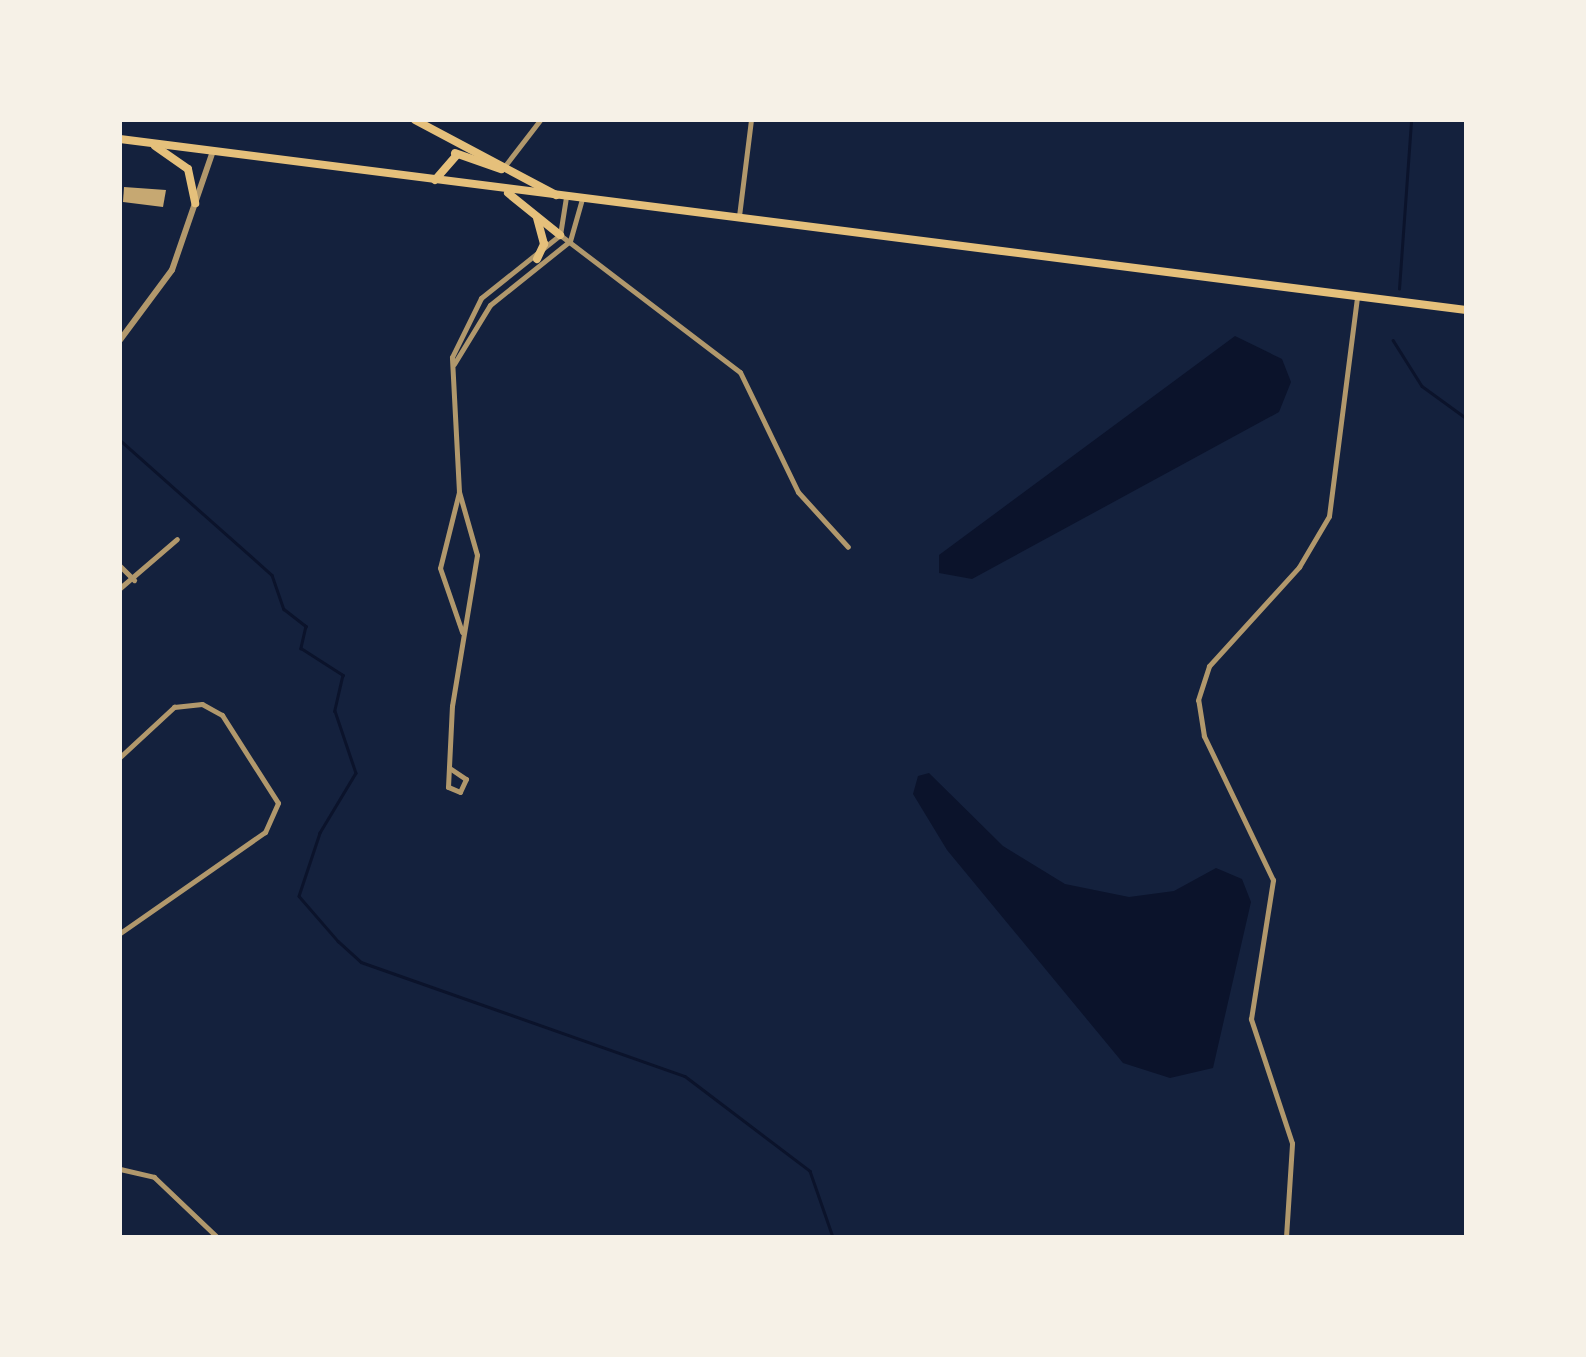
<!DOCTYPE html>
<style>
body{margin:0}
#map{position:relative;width:1586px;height:1357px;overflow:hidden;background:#14213d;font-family:"Playfair Display",serif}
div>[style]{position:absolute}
.water>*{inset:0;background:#0b132b}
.stream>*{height:2.5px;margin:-1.25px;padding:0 1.25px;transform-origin:1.25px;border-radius:1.25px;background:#0b132b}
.building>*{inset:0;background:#c6a872}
.minor>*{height:5px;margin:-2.5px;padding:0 2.5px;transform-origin:2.5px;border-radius:2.5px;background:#b1986c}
.tertiary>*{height:6px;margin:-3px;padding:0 3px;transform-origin:3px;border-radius:3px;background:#b1986c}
.secondary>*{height:8px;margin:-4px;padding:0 4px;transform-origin:4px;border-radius:4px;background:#e5c07b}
.primary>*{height:8px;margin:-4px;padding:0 4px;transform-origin:4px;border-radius:4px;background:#e5c07b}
span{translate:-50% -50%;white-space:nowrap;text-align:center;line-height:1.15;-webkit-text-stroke:10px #f6f1e7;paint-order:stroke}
.frame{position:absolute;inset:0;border:122px solid #f6f1e7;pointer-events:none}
</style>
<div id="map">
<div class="water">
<div style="clip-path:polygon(1235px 336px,1282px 359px,1291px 382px,1279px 412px,972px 579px,939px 573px,939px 555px)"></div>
<div style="clip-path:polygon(929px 773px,1003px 846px,1065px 884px,1129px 897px,1174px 891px,1216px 868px,1242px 879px,1251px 902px,1213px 1068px,1170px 1078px,1123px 1063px,947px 850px,913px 794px,918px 776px)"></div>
</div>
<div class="stream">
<div style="left:1399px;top:289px;width:169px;rotate:-85.9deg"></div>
<div style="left:1393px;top:340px;width:54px;rotate:57.8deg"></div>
<div style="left:1422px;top:386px;width:54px;rotate:36deg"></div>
<div style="left:120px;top:440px;width:203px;rotate:41.6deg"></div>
<div style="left:272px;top:575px;width:36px;rotate:71deg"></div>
<div style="left:284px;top:609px;width:28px;rotate:38deg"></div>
<div style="left:306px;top:626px;width:23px;rotate:103deg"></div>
<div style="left:301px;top:648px;width:50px;rotate:32.7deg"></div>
<div style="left:343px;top:675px;width:37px;rotate:103deg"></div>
<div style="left:335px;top:711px;width:65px;rotate:71.3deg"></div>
<div style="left:356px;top:773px;width:70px;rotate:121deg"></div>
<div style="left:320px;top:833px;width:66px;rotate:108.4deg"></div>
<div style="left:299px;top:896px;width:60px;rotate:49.1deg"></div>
<div style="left:338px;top:941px;width:31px;rotate:42deg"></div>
<div style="left:361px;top:962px;width:343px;rotate:19.4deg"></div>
<div style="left:685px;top:1076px;width:157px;rotate:37.2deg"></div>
<div style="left:810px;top:1171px;width:70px;rotate:70.8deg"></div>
</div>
<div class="building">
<div style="clip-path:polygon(124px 187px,166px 190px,163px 207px,123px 202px)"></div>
</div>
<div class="minor">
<div style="left:504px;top:167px;width:59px;rotate:-52.5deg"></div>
<div style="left:739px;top:216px;width:97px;rotate:-82.9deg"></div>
<div style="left:560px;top:235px;width:226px;rotate:37.3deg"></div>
<div style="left:740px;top:372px;width:133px;rotate:64.2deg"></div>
<div style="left:798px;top:492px;width:74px;rotate:47.7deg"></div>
<div style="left:454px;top:364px;width:69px;rotate:-58.6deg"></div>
<div style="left:490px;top:305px;width:102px;rotate:-38.7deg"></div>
<div style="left:570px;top:241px;width:44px;rotate:-74.1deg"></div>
<div style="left:459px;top:492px;width:78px;rotate:104deg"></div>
<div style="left:440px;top:568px;width:68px;rotate:71deg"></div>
<div style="left:120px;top:566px;width:20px;rotate:45deg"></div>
<div style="left:120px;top:588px;width:75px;rotate:-40.7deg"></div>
<div style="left:120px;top:757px;width:74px;rotate:-42.8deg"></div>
<div style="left:174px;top:707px;width:28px;rotate:-6deg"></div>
<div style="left:202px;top:704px;width:23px;rotate:29deg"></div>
<div style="left:222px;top:715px;width:104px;rotate:57.5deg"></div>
<div style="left:278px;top:803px;width:32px;rotate:114deg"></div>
<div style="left:265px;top:832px;width:177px;rotate:145.1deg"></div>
<div style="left:451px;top:769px;width:18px;rotate:34deg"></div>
<div style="left:466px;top:779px;width:14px;rotate:115deg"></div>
<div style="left:460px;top:792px;width:13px;rotate:-157deg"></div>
<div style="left:448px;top:787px;width:81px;rotate:-87.2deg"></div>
<div style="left:452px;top:706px;width:153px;rotate:-80.6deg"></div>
<div style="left:477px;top:555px;width:66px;rotate:-105.9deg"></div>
<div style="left:459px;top:492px;width:135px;rotate:-93deg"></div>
<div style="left:452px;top:357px;width:66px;rotate:-63.8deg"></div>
<div style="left:481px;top:298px;width:101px;rotate:-38.6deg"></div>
<div style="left:560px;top:235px;width:38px;rotate:-81deg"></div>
<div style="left:120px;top:1169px;width:35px;rotate:13deg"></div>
<div style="left:154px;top:1177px;width:87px;rotate:43.6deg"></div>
<div style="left:1286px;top:1237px;width:94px;rotate:-86.3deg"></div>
<div style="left:1292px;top:1143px;width:131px;rotate:-108.3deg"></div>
<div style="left:1251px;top:1019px;width:141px;rotate:-81deg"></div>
<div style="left:1273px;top:880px;width:160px;rotate:-115.6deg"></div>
<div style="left:1204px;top:736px;width:36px;rotate:-99deg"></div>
<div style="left:1198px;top:700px;width:36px;rotate:-72deg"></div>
<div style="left:1209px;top:666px;width:134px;rotate:-47.7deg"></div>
<div style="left:1299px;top:567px;width:59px;rotate:-59.5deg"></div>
<div style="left:1329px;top:516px;width:222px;rotate:-82.7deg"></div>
</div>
<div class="tertiary">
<div style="left:120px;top:340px;width:87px;rotate:-53.4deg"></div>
<div style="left:172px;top:270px;width:126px;rotate:-71deg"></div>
</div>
<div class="secondary">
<div style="left:415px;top:120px;width:160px;rotate:28deg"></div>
<div style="left:455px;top:153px;width:49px;rotate:19.2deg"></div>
</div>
<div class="primary">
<div style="left:120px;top:139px;width:1357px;rotate:7.24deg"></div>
<div style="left:155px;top:146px;width:40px;rotate:34.9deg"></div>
<div style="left:188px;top:169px;width:35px;rotate:78deg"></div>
<div style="left:435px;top:180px;width:33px;rotate:-49deg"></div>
<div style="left:508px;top:193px;width:67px;rotate:38.9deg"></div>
<div style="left:537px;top:259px;width:17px;rotate:-65deg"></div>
<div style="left:544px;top:244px;width:27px;rotate:-105deg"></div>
</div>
<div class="frame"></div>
</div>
